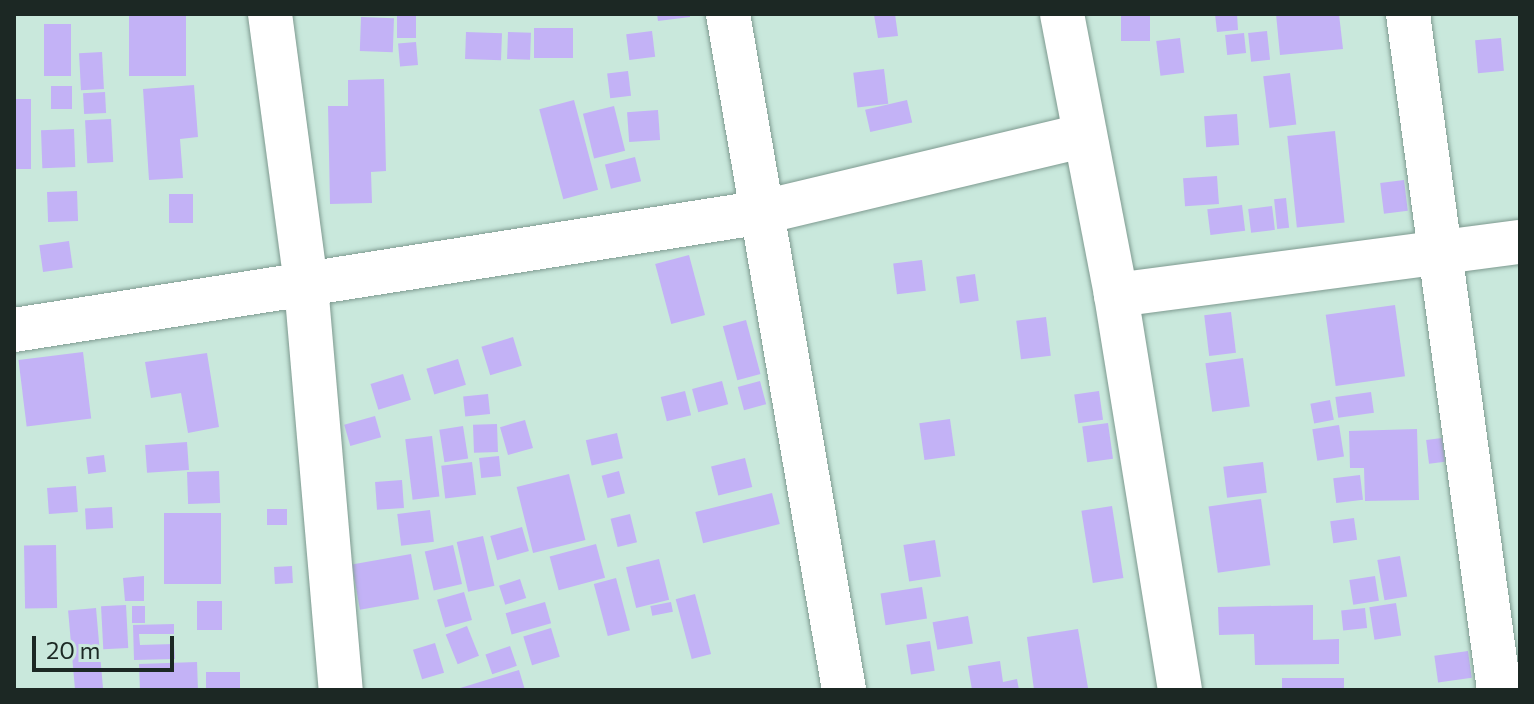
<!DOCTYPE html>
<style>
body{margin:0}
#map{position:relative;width:1534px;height:704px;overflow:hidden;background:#c9e8dc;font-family:Commissioner,sans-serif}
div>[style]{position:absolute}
.building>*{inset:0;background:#c3b2f6;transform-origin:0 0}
.roads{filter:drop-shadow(0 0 2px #7e9a90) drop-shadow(0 0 2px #7e9a90)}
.minor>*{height:44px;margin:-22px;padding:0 22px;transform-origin:22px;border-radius:22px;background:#fff}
span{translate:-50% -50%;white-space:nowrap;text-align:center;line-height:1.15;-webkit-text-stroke:6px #c9e8dc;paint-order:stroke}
.frame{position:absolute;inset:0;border:16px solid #1c2824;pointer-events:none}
.scale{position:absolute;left:32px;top:636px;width:142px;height:36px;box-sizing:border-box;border:4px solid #1c2824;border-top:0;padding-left:10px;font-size:24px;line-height:28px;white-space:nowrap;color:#1c2824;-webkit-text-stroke:6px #c9e8dc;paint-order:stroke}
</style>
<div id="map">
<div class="building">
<div style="left:129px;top:14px;width:57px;height:62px"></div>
<div style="left:397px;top:14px;width:19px;height:24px"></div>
<div style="clip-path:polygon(657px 14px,690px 14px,690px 17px,658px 21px)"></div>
<div style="clip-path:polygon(895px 14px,898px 36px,878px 38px,874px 15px)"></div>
<div style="left:1121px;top:14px;width:29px;height:27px"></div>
<div style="clip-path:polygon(1215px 14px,1237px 14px,1238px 30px,1217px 32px)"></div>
<div style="clip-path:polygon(1276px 14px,1339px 14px,1343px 49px,1280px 55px)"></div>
<div style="left:361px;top:17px;width:33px;height:34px;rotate:2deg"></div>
<div style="left:71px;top:24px;width:52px;height:27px;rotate:90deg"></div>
<div style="left:573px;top:28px;width:30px;height:39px;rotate:90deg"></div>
<div style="left:652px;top:31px;width:26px;height:26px;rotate:83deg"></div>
<div style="left:1267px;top:31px;width:29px;height:19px;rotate:84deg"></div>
<div style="left:466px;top:32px;width:36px;height:27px;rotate:2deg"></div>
<div style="left:508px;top:32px;width:23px;height:27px;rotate:2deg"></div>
<div style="left:1244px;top:33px;width:20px;height:19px;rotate:84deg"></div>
<div style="left:1180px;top:38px;width:35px;height:24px;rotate:83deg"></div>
<div style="left:1501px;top:38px;width:33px;height:26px;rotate:85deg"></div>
<div style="left:416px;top:42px;width:23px;height:18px;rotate:85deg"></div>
<div style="left:102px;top:52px;width:37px;height:23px;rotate:87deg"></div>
<div style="left:884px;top:69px;width:35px;height:31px;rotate:83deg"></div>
<div style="left:628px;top:71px;width:25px;height:21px;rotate:83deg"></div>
<div style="left:1290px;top:73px;width:52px;height:27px;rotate:83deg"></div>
<div style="clip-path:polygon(384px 79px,386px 171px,371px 172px,372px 203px,330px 204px,328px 106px,348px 106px,348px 80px)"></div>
<div style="clip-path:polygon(194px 85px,198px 137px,180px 139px,183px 178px,149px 180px,143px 89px)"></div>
<div style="left:72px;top:86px;width:23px;height:21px;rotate:90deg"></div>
<div style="left:105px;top:92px;width:21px;height:22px;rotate:87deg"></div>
<div style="left:14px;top:99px;width:17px;height:70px"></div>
<div style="left:574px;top:100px;width:93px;height:36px;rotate:75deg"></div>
<div style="left:907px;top:100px;width:23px;height:43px;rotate:77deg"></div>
<div style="left:614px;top:106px;width:46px;height:32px;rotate:76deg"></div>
<div style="left:658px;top:110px;width:30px;height:31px;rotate:86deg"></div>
<div style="left:1237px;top:114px;width:31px;height:33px;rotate:86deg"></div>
<div style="left:111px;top:119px;width:43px;height:26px;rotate:87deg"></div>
<div style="left:74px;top:129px;width:38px;height:33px;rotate:88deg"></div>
<div style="left:1335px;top:131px;width:92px;height:48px;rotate:84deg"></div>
<div style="left:635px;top:157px;width:25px;height:31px;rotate:76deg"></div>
<div style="left:1217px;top:176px;width:28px;height:34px;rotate:86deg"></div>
<div style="left:1404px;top:180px;width:31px;height:24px;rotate:83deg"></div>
<div style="left:77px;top:191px;width:30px;height:30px;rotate:88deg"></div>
<div style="left:169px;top:194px;width:24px;height:29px"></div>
<div style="left:1286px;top:198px;width:30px;height:12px;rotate:84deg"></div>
<div style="left:1242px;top:205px;width:26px;height:35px;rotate:83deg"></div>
<div style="left:1272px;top:206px;width:24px;height:24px;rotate:83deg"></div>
<div style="left:69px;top:241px;width:27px;height:30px;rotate:82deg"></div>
<div style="left:689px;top:255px;width:62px;height:35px;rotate:75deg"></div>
<div style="left:922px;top:260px;width:31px;height:29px;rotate:83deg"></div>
<div style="left:975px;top:274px;width:27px;height:19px;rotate:82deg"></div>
<div style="left:1395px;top:305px;width:72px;height:70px;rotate:82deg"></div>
<div style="left:1231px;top:312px;width:41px;height:27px;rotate:83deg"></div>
<div style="left:1046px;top:317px;width:39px;height:30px;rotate:83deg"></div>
<div style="left:746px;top:320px;width:56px;height:24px;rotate:75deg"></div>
<div style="left:513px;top:337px;width:30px;height:33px;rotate:73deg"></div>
<div style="left:83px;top:352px;width:67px;height:65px;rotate:83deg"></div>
<div style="clip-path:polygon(207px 353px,219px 427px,188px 433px,181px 393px,151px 398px,145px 362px)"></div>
<div style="left:1243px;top:358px;width:49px;height:38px;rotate:82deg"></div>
<div style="left:458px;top:359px;width:27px;height:33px;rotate:73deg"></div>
<div style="left:403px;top:374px;width:27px;height:34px;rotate:73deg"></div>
<div style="left:722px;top:381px;width:24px;height:31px;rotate:75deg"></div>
<div style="left:760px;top:381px;width:24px;height:23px;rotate:75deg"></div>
<div style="left:685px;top:391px;width:25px;height:25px;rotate:76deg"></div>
<div style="left:1099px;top:391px;width:29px;height:25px;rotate:82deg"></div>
<div style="left:1371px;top:392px;width:21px;height:36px;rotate:82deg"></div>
<div style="left:488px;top:394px;width:20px;height:25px;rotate:84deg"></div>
<div style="left:1330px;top:400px;width:20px;height:20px;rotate:79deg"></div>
<div style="left:375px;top:416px;width:22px;height:32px;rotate:74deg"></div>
<div style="left:950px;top:419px;width:37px;height:31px;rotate:82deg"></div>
<div style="left:525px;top:420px;width:29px;height:26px;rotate:74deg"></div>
<div style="left:1108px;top:423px;width:36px;height:26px;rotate:82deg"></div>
<div style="left:497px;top:424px;width:28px;height:24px;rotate:88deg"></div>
<div style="left:1339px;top:425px;width:32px;height:27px;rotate:81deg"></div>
<div style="left:463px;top:426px;width:33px;height:24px;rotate:81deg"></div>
<div style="clip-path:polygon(1417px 429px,1419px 500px,1365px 501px,1364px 468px,1350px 468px,1349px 431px)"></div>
<div style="left:617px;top:433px;width:26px;height:32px;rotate:77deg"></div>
<div style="left:432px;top:436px;width:61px;height:27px;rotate:83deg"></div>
<div style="left:1442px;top:438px;width:24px;height:16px;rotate:83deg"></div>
<div style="left:187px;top:442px;width:28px;height:42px;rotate:86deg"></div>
<div style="left:104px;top:455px;width:17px;height:18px;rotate:83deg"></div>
<div style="left:499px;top:456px;width:20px;height:20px;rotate:84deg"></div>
<div style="left:745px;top:458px;width:30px;height:35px;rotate:76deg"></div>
<div style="left:472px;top:462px;width:33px;height:31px;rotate:83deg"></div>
<div style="left:1263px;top:462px;width:31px;height:40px;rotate:83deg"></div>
<div style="left:219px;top:471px;width:32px;height:32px;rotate:88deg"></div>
<div style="left:619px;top:471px;width:23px;height:18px;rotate:75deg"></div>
<div style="left:569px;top:474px;width:68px;height:54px;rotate:76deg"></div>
<div style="left:1360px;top:475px;width:25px;height:27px;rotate:83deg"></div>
<div style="left:402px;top:480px;width:28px;height:27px;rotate:86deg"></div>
<div style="left:76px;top:486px;width:26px;height:29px;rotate:86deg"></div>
<div style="left:772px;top:493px;width:32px;height:79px;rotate:76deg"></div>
<div style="left:1261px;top:499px;width:67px;height:53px;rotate:82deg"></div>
<div style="left:1112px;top:506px;width:73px;height:31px;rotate:81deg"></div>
<div style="left:112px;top:507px;width:21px;height:27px;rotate:87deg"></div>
<div style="left:287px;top:509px;width:16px;height:20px;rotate:90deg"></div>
<div style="left:430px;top:510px;width:32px;height:33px;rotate:83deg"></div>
<div style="left:164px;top:513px;width:57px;height:71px"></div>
<div style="left:630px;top:514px;width:29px;height:20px;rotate:76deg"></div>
<div style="left:1354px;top:518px;width:22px;height:24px;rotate:82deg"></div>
<div style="left:522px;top:527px;width:25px;height:33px;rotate:74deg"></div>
<div style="left:483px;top:536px;width:51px;height:27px;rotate:77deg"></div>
<div style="left:935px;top:540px;width:37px;height:32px;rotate:81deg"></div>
<div style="left:596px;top:544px;width:35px;height:48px;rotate:75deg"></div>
<div style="left:56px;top:545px;width:63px;height:32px;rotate:89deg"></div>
<div style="left:453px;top:545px;width:40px;height:29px;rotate:77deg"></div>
<div style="left:411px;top:554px;width:46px;height:60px;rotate:80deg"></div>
<div style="left:1400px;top:556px;width:41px;height:23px;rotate:80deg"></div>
<div style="left:659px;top:559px;width:42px;height:34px;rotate:76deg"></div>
<div style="left:292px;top:566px;width:17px;height:18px;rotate:87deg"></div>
<div style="clip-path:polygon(144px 576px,144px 601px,125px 601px,123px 578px)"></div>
<div style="left:1375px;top:576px;width:25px;height:26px;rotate:81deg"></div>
<div style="left:616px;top:578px;width:54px;height:23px;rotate:75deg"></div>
<div style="left:520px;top:579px;width:20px;height:22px;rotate:72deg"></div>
<div style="left:922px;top:587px;width:32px;height:42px;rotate:81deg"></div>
<div style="left:464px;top:592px;width:29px;height:28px;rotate:74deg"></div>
<div style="left:695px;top:594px;width:62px;height:20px;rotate:75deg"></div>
<div style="left:197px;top:601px;width:25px;height:29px"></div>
<div style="left:545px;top:602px;width:22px;height:41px;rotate:74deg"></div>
<div style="left:671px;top:602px;width:10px;height:21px;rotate:79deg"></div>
<div style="left:1396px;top:603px;width:33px;height:27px;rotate:81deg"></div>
<div style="left:126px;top:605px;width:43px;height:25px;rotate:87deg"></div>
<div style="clip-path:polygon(1313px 605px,1313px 640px,1339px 639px,1339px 664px,1255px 665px,1254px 634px,1219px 635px,1218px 607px)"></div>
<div style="left:132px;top:606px;width:13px;height:17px"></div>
<div style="left:96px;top:608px;width:82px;height:28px;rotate:85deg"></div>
<div style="left:1365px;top:608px;width:20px;height:24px;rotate:84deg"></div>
<div style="left:968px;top:616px;width:28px;height:36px;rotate:80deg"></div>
<div style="clip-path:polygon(174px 624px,174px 634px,139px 634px,140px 645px,174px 644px,175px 659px,134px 660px,133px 625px)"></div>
<div style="left:467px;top:626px;width:32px;height:23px;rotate:68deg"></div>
<div style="left:551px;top:628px;width:30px;height:29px;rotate:73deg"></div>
<div style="clip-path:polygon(1078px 629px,1088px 688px,1034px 690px,1027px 637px)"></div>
<div style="left:930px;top:641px;width:30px;height:24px;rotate:81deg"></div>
<div style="left:435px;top:643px;width:31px;height:23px;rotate:73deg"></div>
<div style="left:510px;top:646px;width:21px;height:26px;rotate:71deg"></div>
<div style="left:1468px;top:651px;width:27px;height:34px;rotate:82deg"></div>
<div style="clip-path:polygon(1000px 661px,1003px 682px,1017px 679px,1019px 690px,972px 690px,968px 666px)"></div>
<div style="left:197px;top:662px;width:28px;height:58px;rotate:88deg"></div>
<div style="clip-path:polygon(519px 670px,525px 690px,457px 690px,457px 689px)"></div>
<div style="left:206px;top:672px;width:34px;height:18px"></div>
<div style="left:1282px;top:678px;width:62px;height:12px"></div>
</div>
<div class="roads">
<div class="minor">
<div style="left:270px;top:14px;width:273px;rotate:82.4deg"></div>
<div style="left:306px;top:285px;width:407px;rotate:85.1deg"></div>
<div style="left:728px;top:14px;width:686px;rotate:80.26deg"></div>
<div style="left:1062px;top:14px;width:286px;rotate:79.1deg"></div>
<div style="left:1116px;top:295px;width:400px;rotate:80.8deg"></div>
<div style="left:1408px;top:14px;width:682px;rotate:82.33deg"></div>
<div style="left:1116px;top:295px;width:407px;rotate:-7.5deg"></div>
<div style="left:14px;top:330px;width:758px;rotate:-8.95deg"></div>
<div style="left:763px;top:212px;width:329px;rotate:-13.4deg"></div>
</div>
</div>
<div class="frame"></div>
<div class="scale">20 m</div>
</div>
